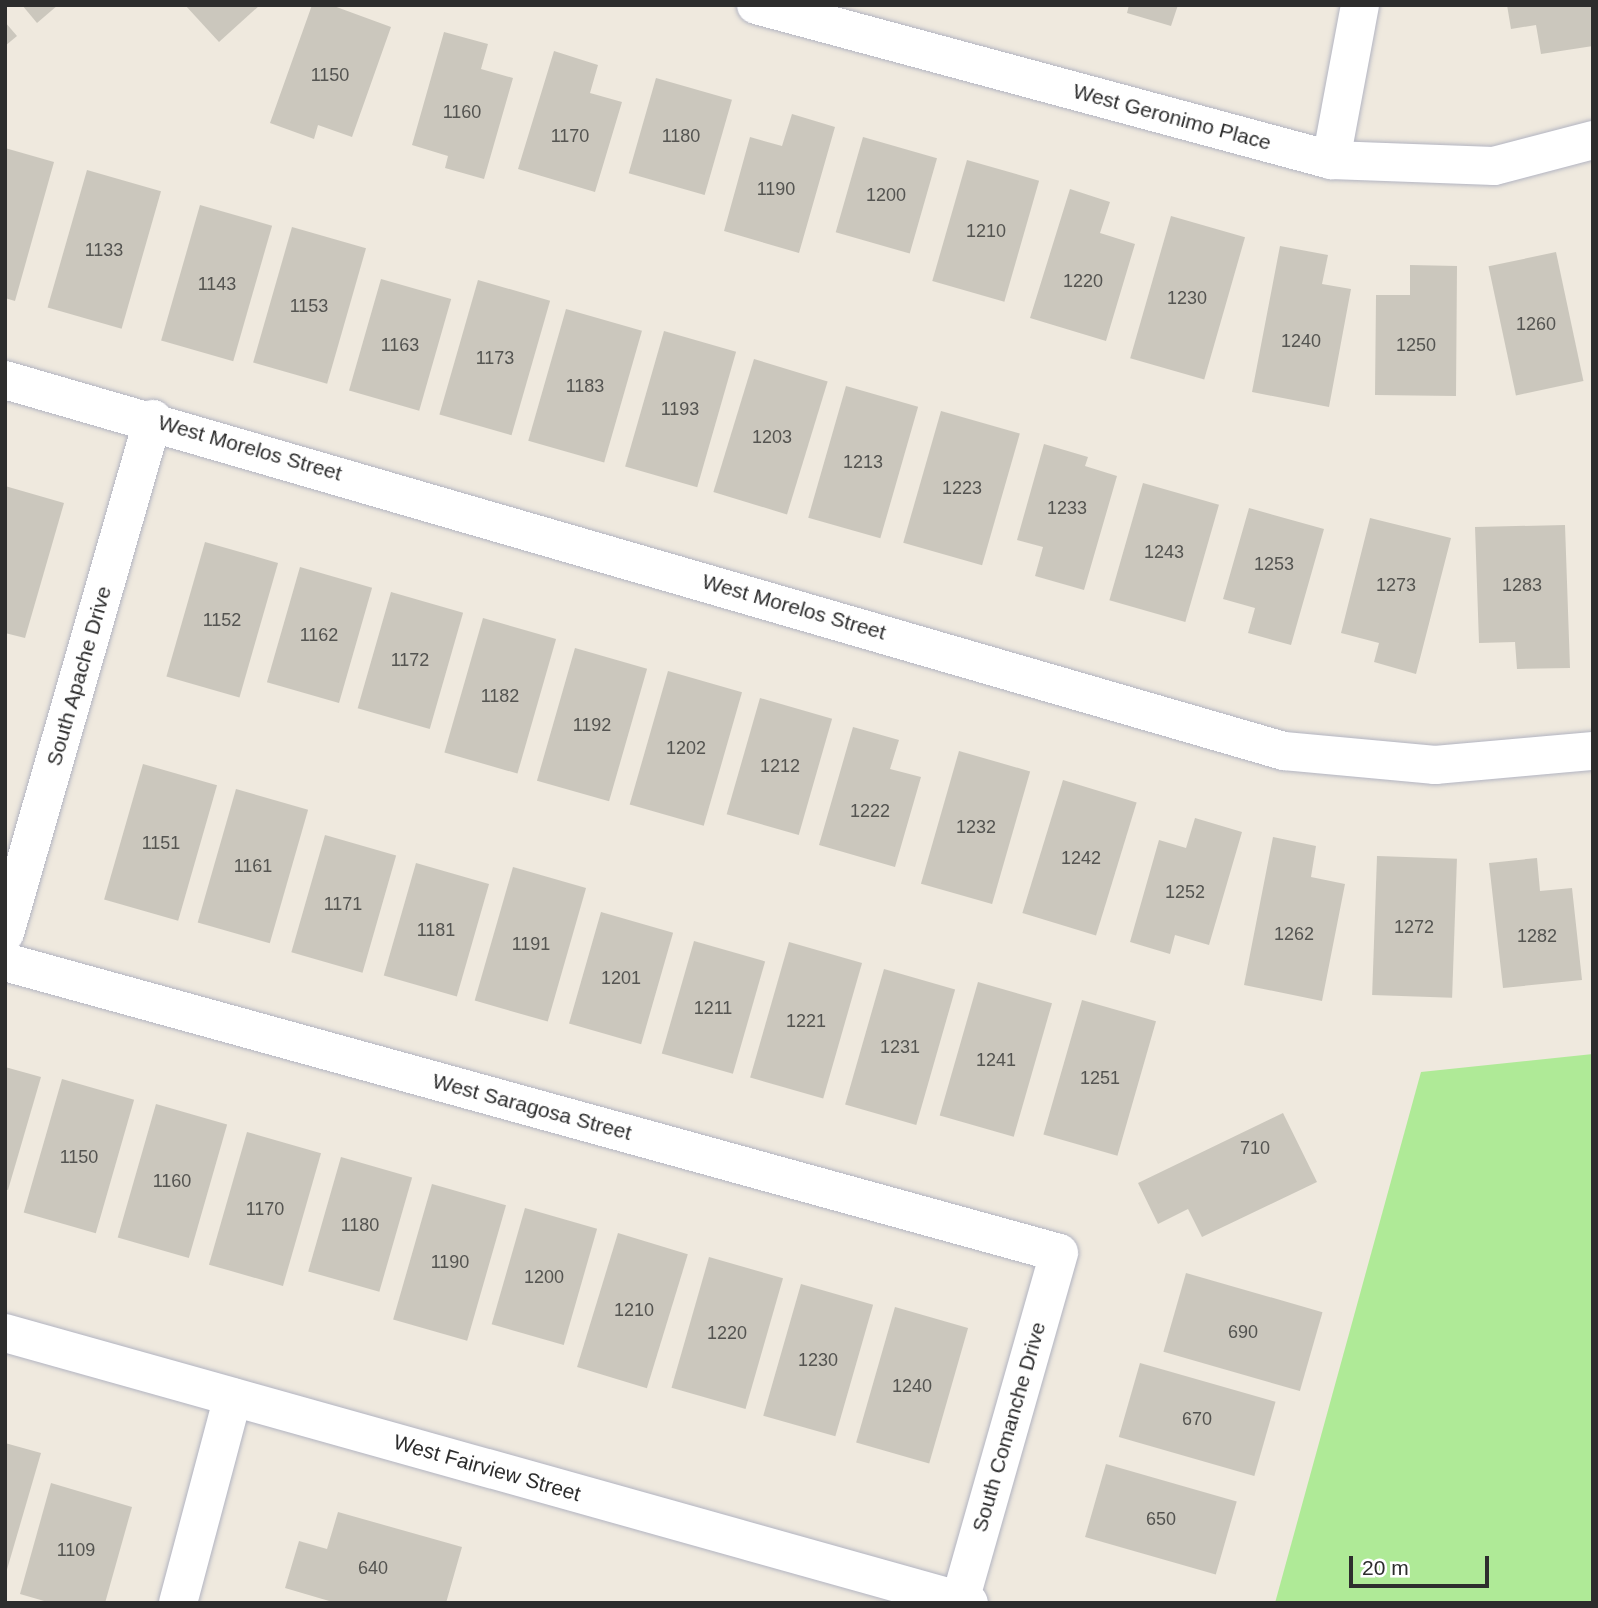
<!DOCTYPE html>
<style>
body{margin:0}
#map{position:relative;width:1598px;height:1608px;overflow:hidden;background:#efe9de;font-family:Helvetica,sans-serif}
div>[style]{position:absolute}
.green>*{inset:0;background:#afea97}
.building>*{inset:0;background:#cbc7bd;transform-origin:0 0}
.roads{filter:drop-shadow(0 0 2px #b2b4c1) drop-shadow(0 0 2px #b2b4c1)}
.minor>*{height:38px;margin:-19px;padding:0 19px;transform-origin:19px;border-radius:19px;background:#fff}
span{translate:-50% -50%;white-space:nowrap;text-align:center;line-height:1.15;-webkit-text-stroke:6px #fff;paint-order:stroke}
.number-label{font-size:18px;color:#545451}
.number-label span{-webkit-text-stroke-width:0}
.street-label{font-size:21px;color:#2d2d2d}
.frame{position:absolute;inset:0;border:7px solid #2d2d2d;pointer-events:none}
.scale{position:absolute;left:1349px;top:1556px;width:140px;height:32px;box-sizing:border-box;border:4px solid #2d2d2d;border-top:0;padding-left:9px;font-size:21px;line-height:24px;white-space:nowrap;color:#2d2d2d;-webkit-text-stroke:5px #fff;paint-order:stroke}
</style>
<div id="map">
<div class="green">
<div style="clip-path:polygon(1593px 1054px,1593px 1603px,1275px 1603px,1421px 1072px)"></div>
</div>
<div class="building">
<div style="clip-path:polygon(22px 5px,58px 5px,37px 23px)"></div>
<div style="clip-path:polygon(185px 5px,260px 5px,219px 42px)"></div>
<div style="clip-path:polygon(312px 5px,331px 5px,391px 27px,352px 137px,318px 125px,314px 139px,270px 123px)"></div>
<div style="clip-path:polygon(1129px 5px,1178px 5px,1171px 26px,1127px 13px)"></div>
<div style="clip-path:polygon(1507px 5px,1593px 5px,1593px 46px,1541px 54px,1536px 25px,1511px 29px)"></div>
<div style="clip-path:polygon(5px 22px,17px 36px,5px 46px)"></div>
<div style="clip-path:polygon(444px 32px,488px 44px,481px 69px,513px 78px,484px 179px,445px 168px,448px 156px,412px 145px)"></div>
<div style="clip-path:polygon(554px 51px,598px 65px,590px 93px,622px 102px,595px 192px,518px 169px)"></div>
<div style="left:656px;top:78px;width:79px;height:99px;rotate:16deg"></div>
<div style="clip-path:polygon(792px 114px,835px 127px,799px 253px,724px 231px,750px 137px,782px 146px)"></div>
<div style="left:863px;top:137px;width:77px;height:99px;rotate:16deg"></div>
<div style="clip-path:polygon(5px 148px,54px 162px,15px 301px,5px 298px)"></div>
<div style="left:967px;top:160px;width:75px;height:126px;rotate:16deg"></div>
<div style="left:87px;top:170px;width:77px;height:143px;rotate:16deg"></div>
<div style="clip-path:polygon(1070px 189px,1110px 202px,1100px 233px,1135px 244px,1106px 341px,1030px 318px)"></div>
<div style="left:200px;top:205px;width:75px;height:141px;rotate:16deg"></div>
<div style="left:1171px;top:216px;width:77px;height:148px;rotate:16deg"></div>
<div style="left:292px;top:227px;width:77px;height:141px;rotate:16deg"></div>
<div style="clip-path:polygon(1280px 246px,1328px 255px,1322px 284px,1351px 289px,1329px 407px,1252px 392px)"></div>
<div style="left:1556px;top:252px;width:132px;height:69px;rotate:78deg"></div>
<div style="clip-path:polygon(1410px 265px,1457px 266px,1456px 396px,1375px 395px,1376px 295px,1410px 295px)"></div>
<div style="left:381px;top:279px;width:73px;height:116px;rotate:16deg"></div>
<div style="left:478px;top:280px;width:75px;height:140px;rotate:16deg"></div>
<div style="left:566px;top:309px;width:79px;height:137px;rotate:16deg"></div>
<div style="left:664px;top:331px;width:75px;height:141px;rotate:16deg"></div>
<div style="left:754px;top:359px;width:77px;height:139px;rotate:17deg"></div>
<div style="left:846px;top:386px;width:75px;height:137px;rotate:16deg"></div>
<div style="left:941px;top:411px;width:82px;height:137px;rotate:16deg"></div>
<div style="clip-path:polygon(1044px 444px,1088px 457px,1085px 466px,1117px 476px,1084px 590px,1035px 576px,1043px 547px,1017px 540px)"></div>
<div style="left:1143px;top:483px;width:79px;height:122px;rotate:16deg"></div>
<div style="clip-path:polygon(5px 486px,64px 503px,25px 638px,5px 633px)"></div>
<div style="clip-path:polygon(1249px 508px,1324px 529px,1291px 645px,1248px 633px,1255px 608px,1223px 599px)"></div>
<div style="clip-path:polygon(1370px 518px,1451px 538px,1416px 674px,1374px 662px,1379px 643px,1341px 633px)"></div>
<div style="clip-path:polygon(1565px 525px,1570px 668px,1517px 669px,1515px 642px,1479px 643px,1475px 527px)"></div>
<div style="left:205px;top:542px;width:76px;height:140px;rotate:16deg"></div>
<div style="left:300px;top:567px;width:75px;height:120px;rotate:16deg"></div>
<div style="left:391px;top:592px;width:75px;height:121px;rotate:16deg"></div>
<div style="left:483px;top:618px;width:76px;height:140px;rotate:16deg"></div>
<div style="left:575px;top:648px;width:75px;height:138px;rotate:16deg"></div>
<div style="left:668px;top:671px;width:77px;height:139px;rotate:16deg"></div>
<div style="left:760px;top:698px;width:75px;height:121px;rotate:16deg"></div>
<div style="clip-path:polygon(853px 727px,899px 740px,890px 769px,921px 777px,895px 867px,819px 845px)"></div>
<div style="left:959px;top:751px;width:74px;height:138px;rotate:16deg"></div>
<div style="left:143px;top:764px;width:77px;height:141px;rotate:16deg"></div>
<div style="left:1063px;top:780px;width:77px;height:139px;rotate:17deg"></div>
<div style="left:236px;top:789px;width:75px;height:139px;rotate:16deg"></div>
<div style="clip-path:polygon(1195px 818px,1242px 832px,1209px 945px,1175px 935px,1170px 954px,1130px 942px,1159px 840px,1186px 848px)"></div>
<div style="left:325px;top:835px;width:74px;height:122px;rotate:16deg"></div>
<div style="clip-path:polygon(1273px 837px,1316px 846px,1311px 877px,1345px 884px,1322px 1001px,1244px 985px)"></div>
<div style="left:1377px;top:856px;width:80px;height:139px;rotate:2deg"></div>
<div style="clip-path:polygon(1537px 858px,1540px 891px,1572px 888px,1582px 980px,1503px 988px,1489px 863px)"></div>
<div style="left:416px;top:863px;width:76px;height:117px;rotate:16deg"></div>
<div style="left:513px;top:867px;width:76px;height:139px;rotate:16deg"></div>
<div style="left:601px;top:912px;width:75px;height:116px;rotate:16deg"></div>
<div style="left:694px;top:941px;width:74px;height:117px;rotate:16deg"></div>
<div style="left:789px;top:942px;width:76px;height:141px;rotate:16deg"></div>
<div style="left:884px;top:969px;width:74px;height:141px;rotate:16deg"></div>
<div style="left:978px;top:982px;width:77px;height:139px;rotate:16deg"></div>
<div style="left:1082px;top:1000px;width:77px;height:140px;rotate:16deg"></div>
<div style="clip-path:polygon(5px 1067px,41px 1077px,8px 1190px,5px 1189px)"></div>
<div style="left:62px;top:1079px;width:75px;height:139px;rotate:16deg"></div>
<div style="left:156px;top:1104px;width:74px;height:139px;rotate:16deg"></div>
<div style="clip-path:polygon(1283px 1113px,1317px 1182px,1202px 1237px,1188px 1209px,1158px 1224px,1138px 1183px)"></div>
<div style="left:247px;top:1132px;width:77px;height:138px;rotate:16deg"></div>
<div style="left:341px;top:1157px;width:74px;height:119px;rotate:16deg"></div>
<div style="left:432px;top:1184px;width:77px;height:141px;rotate:16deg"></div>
<div style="left:525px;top:1208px;width:75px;height:121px;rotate:16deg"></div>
<div style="left:618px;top:1233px;width:73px;height:140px;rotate:17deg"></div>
<div style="left:709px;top:1257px;width:77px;height:136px;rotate:16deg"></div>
<div style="left:1186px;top:1273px;width:142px;height:82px;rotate:16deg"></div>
<div style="left:801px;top:1284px;width:75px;height:137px;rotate:16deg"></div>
<div style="left:895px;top:1307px;width:76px;height:141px;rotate:16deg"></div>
<div style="left:1140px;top:1363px;width:141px;height:77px;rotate:16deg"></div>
<div style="clip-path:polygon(5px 1443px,41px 1453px,6px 1573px,5px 1573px)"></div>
<div style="left:1106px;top:1464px;width:136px;height:76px;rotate:16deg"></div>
<div style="clip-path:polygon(51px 1483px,132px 1507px,105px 1603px,51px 1603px,20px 1594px)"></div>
<div style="clip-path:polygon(338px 1512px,462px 1547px,446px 1603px,336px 1603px,285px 1588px,299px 1541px,327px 1549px)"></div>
</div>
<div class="roads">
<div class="minor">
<div style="left:756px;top:5px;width:596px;rotate:15.09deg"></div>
<div style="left:1331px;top:160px;width:163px;rotate:2.1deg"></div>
<div style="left:1494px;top:166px;width:102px;rotate:-14.7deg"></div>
<div style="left:1331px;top:160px;width:158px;rotate:-79.4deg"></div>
<div style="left:5px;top:380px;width:1332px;rotate:16.18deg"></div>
<div style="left:1284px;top:751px;width:152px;rotate:5.3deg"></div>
<div style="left:1435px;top:765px;width:159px;rotate:-5.1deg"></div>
<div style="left:5px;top:933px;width:535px;rotate:-73.94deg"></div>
<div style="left:5px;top:962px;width:1093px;rotate:15.43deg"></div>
<div style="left:1059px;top:1253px;width:361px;rotate:105.9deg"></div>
<div style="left:5px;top:1333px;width:1001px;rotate:15.65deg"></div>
<div style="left:178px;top:1603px;width:213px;rotate:-75.1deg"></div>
</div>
</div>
<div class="number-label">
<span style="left:330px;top:75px">1150</span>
<span style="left:462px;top:112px">1160</span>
<span style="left:570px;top:136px">1170</span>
<span style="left:681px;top:136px">1180</span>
<span style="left:776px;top:189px">1190</span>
<span style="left:886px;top:195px">1200</span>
<span style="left:986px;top:231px">1210</span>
<span style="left:104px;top:250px">1133</span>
<span style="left:1083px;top:281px">1220</span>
<span style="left:217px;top:284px">1143</span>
<span style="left:1187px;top:298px">1230</span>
<span style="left:309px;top:306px">1153</span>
<span style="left:1536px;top:324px">1260</span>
<span style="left:1301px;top:341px">1240</span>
<span style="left:400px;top:345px">1163</span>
<span style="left:1416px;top:345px">1250</span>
<span style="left:495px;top:358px">1173</span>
<span style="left:585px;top:386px">1183</span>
<span style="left:680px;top:409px">1193</span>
<span style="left:772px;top:437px">1203</span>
<span style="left:863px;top:462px">1213</span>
<span style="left:962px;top:488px">1223</span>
<span style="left:1067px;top:508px">1233</span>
<span style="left:1164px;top:552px">1243</span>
<span style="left:1274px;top:564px">1253</span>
<span style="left:1396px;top:585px">1273</span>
<span style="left:1522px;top:585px">1283</span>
<span style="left:222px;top:620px">1152</span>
<span style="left:319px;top:635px">1162</span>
<span style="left:410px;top:660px">1172</span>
<span style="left:500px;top:696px">1182</span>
<span style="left:592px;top:725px">1192</span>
<span style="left:686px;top:748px">1202</span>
<span style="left:780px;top:766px">1212</span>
<span style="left:870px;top:811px">1222</span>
<span style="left:976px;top:827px">1232</span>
<span style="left:161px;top:843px">1151</span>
<span style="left:1081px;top:858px">1242</span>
<span style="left:253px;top:866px">1161</span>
<span style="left:1185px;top:892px">1252</span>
<span style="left:343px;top:904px">1171</span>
<span style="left:1414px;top:927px">1272</span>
<span style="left:436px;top:930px">1181</span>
<span style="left:1294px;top:934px">1262</span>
<span style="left:1537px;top:936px">1282</span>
<span style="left:531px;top:944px">1191</span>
<span style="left:621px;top:978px">1201</span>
<span style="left:713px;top:1008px">1211</span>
<span style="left:806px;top:1021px">1221</span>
<span style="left:900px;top:1047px">1231</span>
<span style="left:996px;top:1060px">1241</span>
<span style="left:1100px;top:1078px">1251</span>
<span style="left:1255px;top:1148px">710</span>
<span style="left:79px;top:1157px">1150</span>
<span style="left:172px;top:1181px">1160</span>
<span style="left:265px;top:1209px">1170</span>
<span style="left:360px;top:1225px">1180</span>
<span style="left:450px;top:1262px">1190</span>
<span style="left:544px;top:1277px">1200</span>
<span style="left:634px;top:1310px">1210</span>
<span style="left:1243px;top:1332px">690</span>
<span style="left:727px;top:1333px">1220</span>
<span style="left:818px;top:1360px">1230</span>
<span style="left:912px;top:1386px">1240</span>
<span style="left:1197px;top:1419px">670</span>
<span style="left:1161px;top:1519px">650</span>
<span style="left:76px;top:1550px">1109</span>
<span style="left:373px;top:1568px">640</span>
</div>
<div class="street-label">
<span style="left:1172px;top:117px;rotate:15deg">West Geronimo Place</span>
<span style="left:250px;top:448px;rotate:16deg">West Morelos Street</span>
<span style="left:794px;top:607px;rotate:16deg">West Morelos Street</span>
<span style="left:79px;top:676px;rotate:-74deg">South Apache Drive</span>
<span style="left:532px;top:1107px;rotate:15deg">West Saragosa Street</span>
<span style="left:1009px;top:1427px;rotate:-74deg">South Comanche Drive</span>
<span style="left:487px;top:1468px;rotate:16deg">West Fairview Street</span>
</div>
<div class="frame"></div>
<div class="scale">20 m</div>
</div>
